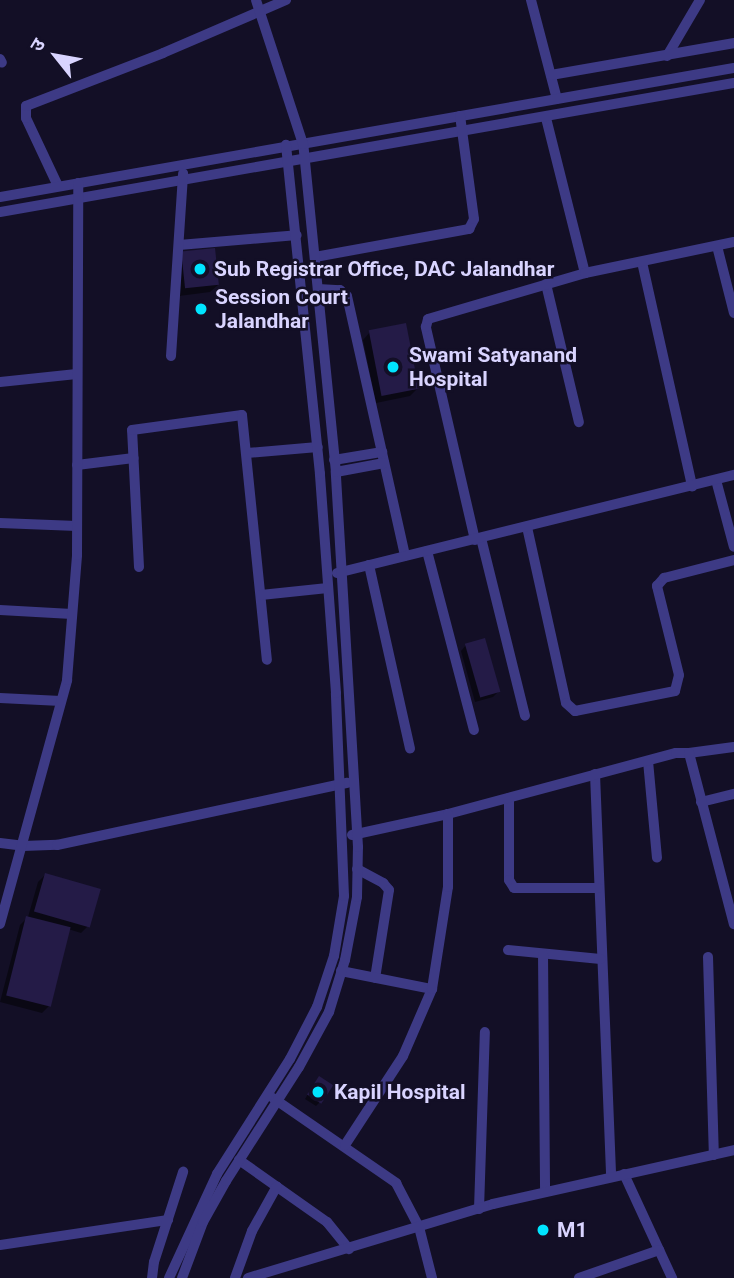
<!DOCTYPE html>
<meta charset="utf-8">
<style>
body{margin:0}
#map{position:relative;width:734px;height:1278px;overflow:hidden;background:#130f26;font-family:Roboto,"Noto Sans Devanagari",sans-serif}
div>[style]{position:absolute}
.shadow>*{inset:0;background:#0007}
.building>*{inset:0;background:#241b47;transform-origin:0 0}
.minor>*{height:10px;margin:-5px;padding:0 5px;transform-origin:5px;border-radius:5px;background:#3d3a85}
.dots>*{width:19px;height:19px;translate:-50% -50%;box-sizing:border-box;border:4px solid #130f26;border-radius:50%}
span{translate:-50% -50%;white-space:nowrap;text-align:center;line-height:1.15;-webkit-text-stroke:5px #130f26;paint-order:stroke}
.poi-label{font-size:21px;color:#d9d4ff;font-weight:700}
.left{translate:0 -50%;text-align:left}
.north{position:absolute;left:21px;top:21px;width:70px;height:70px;-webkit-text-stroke:5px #130f26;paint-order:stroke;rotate:301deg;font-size:19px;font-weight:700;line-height:28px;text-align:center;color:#d9d4ff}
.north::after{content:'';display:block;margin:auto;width:24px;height:32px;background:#d9d4ff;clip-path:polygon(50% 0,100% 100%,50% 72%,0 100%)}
</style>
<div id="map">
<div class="shadow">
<div style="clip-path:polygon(182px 254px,218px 285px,210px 292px,179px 296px)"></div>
<div style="clip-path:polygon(370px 332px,418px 388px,410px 396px,376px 403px,363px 340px)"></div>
<div style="clip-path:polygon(466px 645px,498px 692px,493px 697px,475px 702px,461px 651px)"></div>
<div style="clip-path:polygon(45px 875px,88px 926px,81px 933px,68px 929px,49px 1006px,42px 1013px,0 1002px,20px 925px,28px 917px,38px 882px)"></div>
<div style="clip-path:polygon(316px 1081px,319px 1103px,316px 1106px,305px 1099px)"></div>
</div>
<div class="building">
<div style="left:215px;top:248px;width:37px;height:34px;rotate:84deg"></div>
<div style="left:406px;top:323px;width:67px;height:38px;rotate:79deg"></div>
<div style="left:485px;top:638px;width:56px;height:21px;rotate:74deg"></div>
<div style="left:45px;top:873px;width:58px;height:40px;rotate:16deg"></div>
<div style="left:26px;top:916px;width:46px;height:82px;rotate:14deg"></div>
<div style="left:319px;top:1076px;width:17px;height:22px;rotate:33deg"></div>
</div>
<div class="minor">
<div style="left:531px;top:0;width:102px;rotate:75.3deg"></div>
<div style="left:667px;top:56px;width:65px;rotate:-59.5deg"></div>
<div style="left:0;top:59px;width:4px;rotate:63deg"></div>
<div style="left:551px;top:75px;width:186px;rotate:-9.9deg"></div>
<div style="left:546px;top:118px;width:160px;rotate:75.9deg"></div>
<div style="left:58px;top:186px;width:75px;rotate:-115.2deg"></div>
<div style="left:26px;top:118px;width:12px;rotate:-90deg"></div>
<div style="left:26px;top:106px;width:147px;rotate:-21.1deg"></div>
<div style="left:163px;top:53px;width:134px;rotate:-23.3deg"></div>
<div style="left:0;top:197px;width:745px;rotate:-9.97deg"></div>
<div style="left:0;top:212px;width:745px;rotate:-9.97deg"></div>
<div style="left:179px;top:245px;width:118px;rotate:-4.8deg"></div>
<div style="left:717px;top:246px;width:69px;rotate:75.8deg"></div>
<div style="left:315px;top:257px;width:157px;rotate:-10.3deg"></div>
<div style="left:469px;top:229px;width:11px;rotate:-63deg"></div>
<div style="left:474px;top:219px;width:104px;rotate:-97.7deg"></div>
<div style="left:642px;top:262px;width:230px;rotate:77.4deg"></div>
<div style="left:546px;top:284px;width:142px;rotate:76.6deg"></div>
<div style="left:318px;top:289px;width:22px;rotate:3deg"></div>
<div style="left:340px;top:290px;width:9px;rotate:41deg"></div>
<div style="left:347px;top:296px;width:266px;rotate:77.4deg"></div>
<div style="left:171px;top:356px;width:183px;rotate:-86.2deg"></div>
<div style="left:0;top:382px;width:77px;rotate:-5.9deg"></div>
<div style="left:247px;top:453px;width:71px;rotate:-4.8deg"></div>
<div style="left:334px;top:460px;width:49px;rotate:-9.5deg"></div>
<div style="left:77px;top:465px;width:57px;rotate:-7deg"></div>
<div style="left:336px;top:472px;width:49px;rotate:-10.6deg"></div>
<div style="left:716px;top:480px;width:69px;rotate:75deg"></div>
<div style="left:0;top:523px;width:77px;rotate:2.2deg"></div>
<div style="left:527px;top:527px;width:180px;rotate:77.5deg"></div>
<div style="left:566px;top:703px;width:12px;rotate:42deg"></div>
<div style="left:575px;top:711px;width:102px;rotate:-11.3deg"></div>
<div style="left:675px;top:691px;width:16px;rotate:-76deg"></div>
<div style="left:679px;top:675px;width:92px;rotate:-103.9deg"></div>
<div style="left:657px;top:586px;width:11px;rotate:-49deg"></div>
<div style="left:664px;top:578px;width:72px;rotate:-14.4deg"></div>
<div style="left:481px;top:538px;width:183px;rotate:76.1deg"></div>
<div style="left:475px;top:540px;width:219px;rotate:-103deg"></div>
<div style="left:426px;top:327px;width:8px;rotate:-76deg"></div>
<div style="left:428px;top:319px;width:164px;rotate:-16.3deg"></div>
<div style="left:585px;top:273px;width:152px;rotate:-11.8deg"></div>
<div style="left:427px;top:551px;width:185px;rotate:75.3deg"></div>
<div style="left:369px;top:565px;width:188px;rotate:77.4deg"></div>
<div style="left:139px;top:567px;width:137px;rotate:-92.9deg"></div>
<div style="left:132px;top:430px;width:111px;rotate:-7.8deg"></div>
<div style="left:242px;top:415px;width:246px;rotate:84.2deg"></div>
<div style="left:337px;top:573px;width:409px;rotate:-13.9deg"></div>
<div style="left:261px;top:595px;width:67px;rotate:-6deg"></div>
<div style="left:0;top:610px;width:72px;rotate:3.2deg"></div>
<div style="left:0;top:698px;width:61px;rotate:2.8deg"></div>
<div style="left:689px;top:753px;width:45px;rotate:-7.6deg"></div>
<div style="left:648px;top:761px;width:97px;rotate:84.7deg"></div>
<div style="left:595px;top:774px;width:403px;rotate:87.7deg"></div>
<div style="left:509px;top:798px;width:82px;rotate:90deg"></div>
<div style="left:509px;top:880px;width:9px;rotate:58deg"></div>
<div style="left:514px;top:888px;width:84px"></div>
<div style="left:701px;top:802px;width:34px;rotate:-14deg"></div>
<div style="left:352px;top:835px;width:98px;rotate:-12.3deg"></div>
<div style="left:448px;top:814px;width:236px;rotate:-15deg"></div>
<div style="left:676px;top:753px;width:13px"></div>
<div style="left:689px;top:753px;width:177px;rotate:75.3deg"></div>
<div style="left:0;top:843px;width:23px;rotate:7deg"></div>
<div style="left:23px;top:846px;width:34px;rotate:-2deg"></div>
<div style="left:57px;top:845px;width:297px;rotate:-12.1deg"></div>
<div style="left:357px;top:869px;width:30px;rotate:28deg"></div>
<div style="left:383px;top:883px;width:9px;rotate:49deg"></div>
<div style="left:389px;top:890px;width:89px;rotate:99deg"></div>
<div style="left:0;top:924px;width:253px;rotate:-74.6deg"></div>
<div style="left:67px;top:680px;width:125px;rotate:-85.4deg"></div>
<div style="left:77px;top:555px;width:372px;rotate:-89.8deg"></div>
<div style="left:508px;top:950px;width:93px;rotate:5.5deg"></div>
<div style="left:543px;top:954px;width:238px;rotate:89.5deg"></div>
<div style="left:708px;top:957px;width:198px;rotate:88.3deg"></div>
<div style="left:341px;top:971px;width:93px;rotate:11.2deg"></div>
<div style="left:273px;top:1098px;width:150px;rotate:34.6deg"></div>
<div style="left:396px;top:1183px;width:50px;rotate:62.4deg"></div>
<div style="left:419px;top:1227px;width:53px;rotate:75.7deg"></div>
<div style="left:345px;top:1145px;width:106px;rotate:-56.9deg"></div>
<div style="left:403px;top:1056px;width:73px;rotate:-66.6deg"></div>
<div style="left:432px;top:989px;width:103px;rotate:-81.1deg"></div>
<div style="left:448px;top:887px;width:73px;rotate:-90deg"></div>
<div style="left:239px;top:1160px;width:108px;rotate:35.2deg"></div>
<div style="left:327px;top:1222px;width:35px;rotate:51deg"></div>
<div style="left:624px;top:1174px;width:115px;rotate:65.2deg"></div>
<div style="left:479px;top:1209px;width:177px;rotate:-88.1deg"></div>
<div style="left:0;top:1245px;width:170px;rotate:-8.5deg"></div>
<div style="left:152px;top:1278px;width:16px;rotate:-83deg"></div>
<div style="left:154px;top:1262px;width:95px;rotate:-72.1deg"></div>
<div style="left:169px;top:1278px;width:115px;rotate:-65.2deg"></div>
<div style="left:217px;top:1174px;width:136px;rotate:-57.6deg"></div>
<div style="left:290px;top:1059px;width:59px;rotate:-62.6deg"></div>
<div style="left:317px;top:1007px;width:54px;rotate:-71.6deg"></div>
<div style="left:334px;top:956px;width:61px;rotate:-80.5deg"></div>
<div style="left:344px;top:896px;width:203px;rotate:-92.3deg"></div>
<div style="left:336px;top:693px;width:220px;rotate:-94.2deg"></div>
<div style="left:320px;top:474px;width:331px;rotate:-95.9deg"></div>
<div style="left:182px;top:1278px;width:60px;rotate:-69.4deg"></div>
<div style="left:203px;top:1222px;width:47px;rotate:-60.7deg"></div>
<div style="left:226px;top:1181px;width:135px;rotate:-57.4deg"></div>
<div style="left:299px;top:1067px;width:63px;rotate:-61.4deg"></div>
<div style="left:329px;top:1012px;width:54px;rotate:-72.9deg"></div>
<div style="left:345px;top:960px;width:64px;rotate:-79.2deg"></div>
<div style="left:357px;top:897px;width:50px;rotate:-88.9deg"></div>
<div style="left:358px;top:847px;width:376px;rotate:-93.4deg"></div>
<div style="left:336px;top:472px;width:330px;rotate:-95.7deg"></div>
<div style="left:303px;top:144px;width:151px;rotate:-108.1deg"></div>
<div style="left:235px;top:1278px;width:50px;rotate:-70.1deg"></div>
<div style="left:252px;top:1231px;width:51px;rotate:-60.9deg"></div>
<div style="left:248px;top:1278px;width:256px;rotate:-16.8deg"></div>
<div style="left:493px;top:1204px;width:247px;rotate:-12.6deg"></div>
<div style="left:579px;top:1278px;width:85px;rotate:-19.3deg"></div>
</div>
<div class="dots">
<div style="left:200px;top:269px;background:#00e5ff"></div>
<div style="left:201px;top:309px;background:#00e5ff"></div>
<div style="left:393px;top:367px;background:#00e5ff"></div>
<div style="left:318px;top:1092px;background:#00e5ff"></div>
<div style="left:543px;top:1230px;background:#00e5ff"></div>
</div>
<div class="poi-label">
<span class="left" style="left:214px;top:269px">Sub Registrar Office, DAC Jalandhar</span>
<span class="left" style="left:215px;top:309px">Session Court<br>Jalandhar</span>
<span class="left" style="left:409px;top:367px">Swami Satyanand<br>Hospital</span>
<span class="left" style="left:334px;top:1092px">Kapil Hospital</span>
<span class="left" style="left:557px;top:1230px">M1</span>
</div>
<div class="north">उ</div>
</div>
